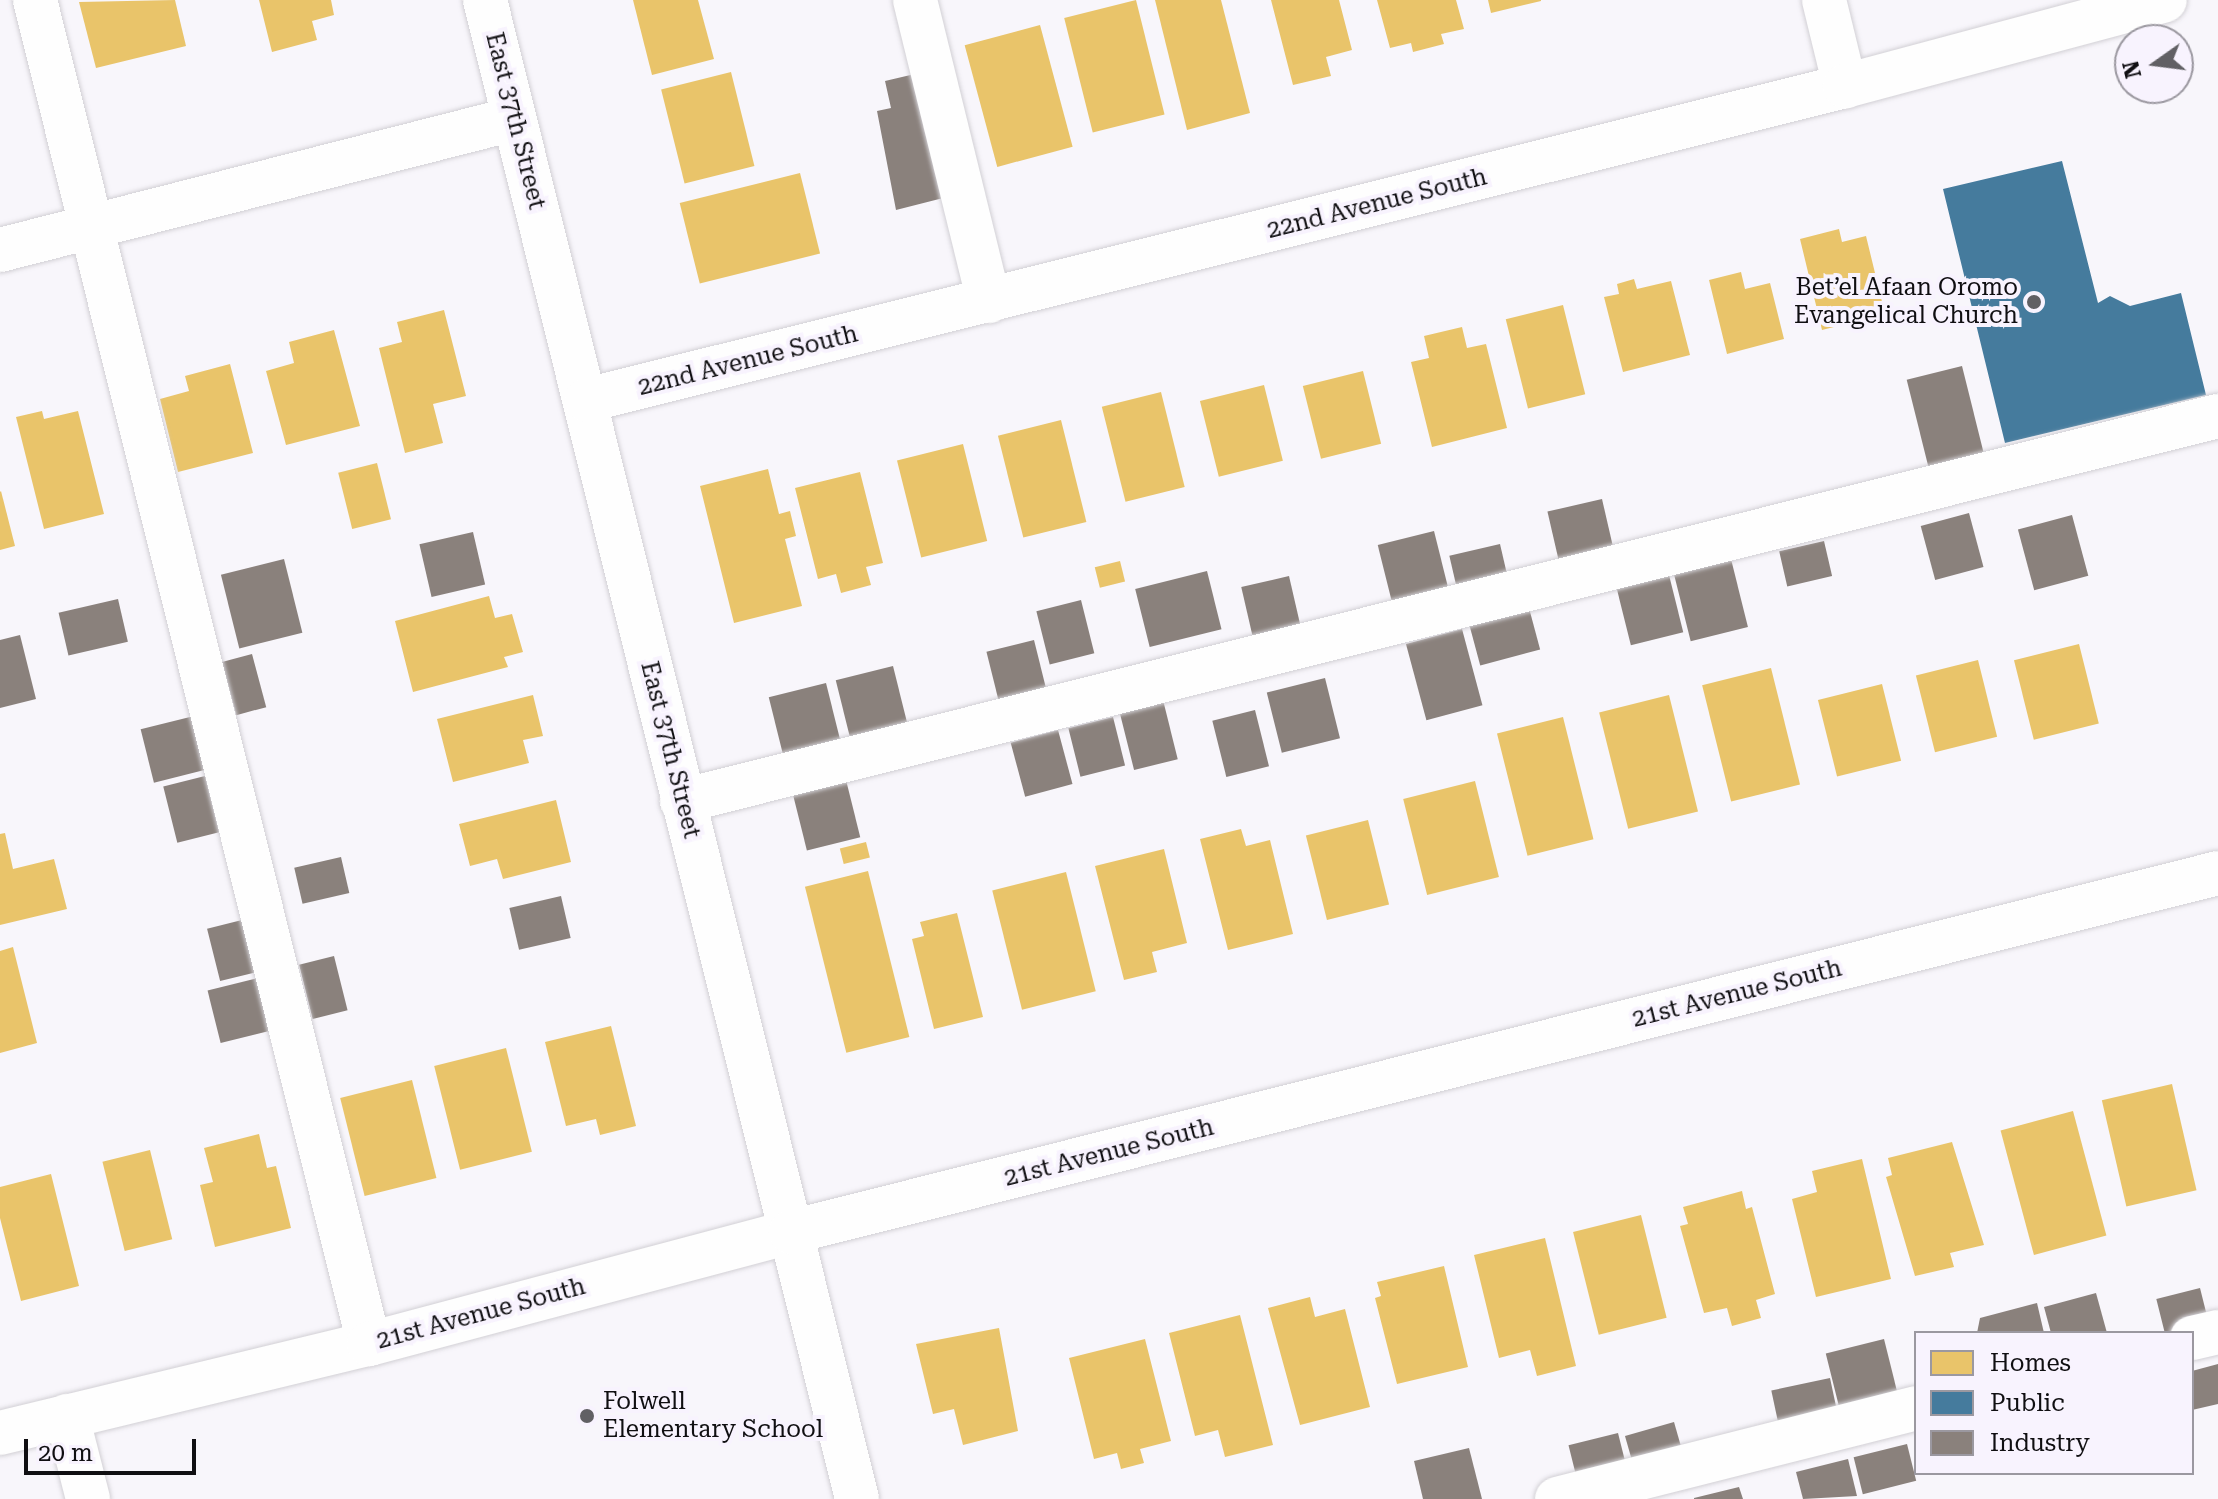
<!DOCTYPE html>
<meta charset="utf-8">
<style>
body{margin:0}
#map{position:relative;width:2218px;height:1499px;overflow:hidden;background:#f8f6fb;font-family:"Roboto Serif",serif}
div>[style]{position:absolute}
.homes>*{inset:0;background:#e9c46a;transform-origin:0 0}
.public>*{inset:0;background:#457b9d}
.industry>*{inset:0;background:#8a817c;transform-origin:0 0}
.roads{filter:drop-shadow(0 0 2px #d2d0d5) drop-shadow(0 0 2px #d2d0d5)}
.minor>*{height:44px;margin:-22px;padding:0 22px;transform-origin:22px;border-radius:22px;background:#fefefe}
.dots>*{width:22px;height:22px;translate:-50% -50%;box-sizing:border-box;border:4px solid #f8f3fe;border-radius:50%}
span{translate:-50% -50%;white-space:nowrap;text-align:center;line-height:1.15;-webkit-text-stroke:8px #f8f3fe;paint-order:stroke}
.street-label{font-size:24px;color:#100f12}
.poi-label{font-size:24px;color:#100f12}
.right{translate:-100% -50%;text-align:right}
.left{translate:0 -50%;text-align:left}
.legend{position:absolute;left:1914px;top:1331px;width:280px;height:144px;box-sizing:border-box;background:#f8f3fe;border:2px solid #9b98a0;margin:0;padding:10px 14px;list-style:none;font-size:24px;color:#100f12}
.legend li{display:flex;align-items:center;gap:16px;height:40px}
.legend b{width:40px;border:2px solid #9b98a0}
.north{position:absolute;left:2114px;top:24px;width:80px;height:80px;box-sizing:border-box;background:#f8f3fe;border:2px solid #9b98a0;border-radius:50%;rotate:256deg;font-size:22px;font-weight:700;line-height:32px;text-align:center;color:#100f12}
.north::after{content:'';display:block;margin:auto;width:28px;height:36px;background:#616064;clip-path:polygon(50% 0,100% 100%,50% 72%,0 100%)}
.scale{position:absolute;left:24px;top:1439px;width:172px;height:36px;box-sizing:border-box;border:4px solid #100f12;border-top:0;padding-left:10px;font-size:24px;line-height:28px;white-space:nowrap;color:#100f12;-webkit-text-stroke:6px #f8f3fe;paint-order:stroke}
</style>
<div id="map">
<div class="homes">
<div style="clip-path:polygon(175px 0,186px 46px,96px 68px,79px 2px)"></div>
<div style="clip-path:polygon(259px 0,331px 0,334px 15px,312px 21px,317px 40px,272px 52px)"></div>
<div style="clip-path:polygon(633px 0,698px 0,714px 59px,652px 75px)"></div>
<div style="left:1136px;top:0;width:118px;height:74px;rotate:76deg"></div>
<div style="clip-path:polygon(1155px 0,1221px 0,1250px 113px,1187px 130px)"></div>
<div style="clip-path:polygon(1271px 0,1339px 0,1352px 50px,1326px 57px,1331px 76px,1293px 85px)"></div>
<div style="clip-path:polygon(1377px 0,1456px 0,1464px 29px,1441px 34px,1444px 44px,1413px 52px,1411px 43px,1390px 48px)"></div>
<div style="clip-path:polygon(1488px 0,1541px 0,1541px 1px,1491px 13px)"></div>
<div style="left:1040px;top:25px;width:126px;height:78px;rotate:75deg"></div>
<div style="left:731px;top:72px;width:97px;height:72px;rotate:76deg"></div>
<div style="left:800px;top:173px;width:83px;height:124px;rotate:76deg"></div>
<div style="clip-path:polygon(1839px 229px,1842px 242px,1866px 236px,1885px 314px,1822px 330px,1800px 239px)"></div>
<div style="clip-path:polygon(1741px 272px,1745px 289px,1770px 283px,1784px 339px,1727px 354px,1709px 280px)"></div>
<div style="clip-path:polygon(1634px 279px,1637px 289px,1671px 281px,1690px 355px,1623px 372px,1604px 297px,1619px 294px,1617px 284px)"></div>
<div style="left:1563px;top:305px;width:92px;height:59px;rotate:76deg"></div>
<div style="clip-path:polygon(444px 310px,466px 396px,433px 404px,443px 443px,405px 453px,379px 348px,402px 342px,397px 322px)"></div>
<div style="clip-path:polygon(1462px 327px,1467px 348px,1486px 344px,1507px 428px,1432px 447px,1411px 362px,1429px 358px,1424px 336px)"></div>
<div style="clip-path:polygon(334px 330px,360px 426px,286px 445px,266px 371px,294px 363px,289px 342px)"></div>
<div style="clip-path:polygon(230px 364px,253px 453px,178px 472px,160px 399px,189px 391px,185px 376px)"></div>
<div style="left:1363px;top:371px;width:75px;height:62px;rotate:76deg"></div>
<div style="left:1264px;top:385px;width:78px;height:66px;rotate:76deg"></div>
<div style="left:1161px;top:392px;width:98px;height:61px;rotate:76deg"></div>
<div style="clip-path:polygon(42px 411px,44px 419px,78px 411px,104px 514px,44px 529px,16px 417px)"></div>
<div style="left:1061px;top:420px;width:105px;height:65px;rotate:76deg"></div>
<div style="left:963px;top:444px;width:100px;height:68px;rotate:76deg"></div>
<div style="left:377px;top:463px;width:58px;height:40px;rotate:76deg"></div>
<div style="clip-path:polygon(768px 469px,779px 514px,790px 511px,796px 536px,785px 539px,802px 606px,734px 623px,700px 486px)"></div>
<div style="clip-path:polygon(860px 472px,883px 563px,866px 567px,871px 585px,841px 593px,836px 574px,818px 579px,795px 488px)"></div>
<div style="clip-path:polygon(1px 491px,15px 546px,0 550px,0 492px)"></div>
<div style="left:1120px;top:561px;width:21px;height:26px;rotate:76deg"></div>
<div style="clip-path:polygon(489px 596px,495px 618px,512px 614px,523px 652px,504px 657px,508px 667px,413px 692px,395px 621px)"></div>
<div style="left:2079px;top:644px;width:82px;height:67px;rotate:76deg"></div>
<div style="left:1978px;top:660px;width:79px;height:64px;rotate:76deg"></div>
<div style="left:1771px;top:668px;width:120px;height:71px;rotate:76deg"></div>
<div style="left:1882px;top:684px;width:79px;height:66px;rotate:76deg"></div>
<div style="clip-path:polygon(533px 695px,543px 736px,523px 740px,529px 763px,453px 782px,437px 719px)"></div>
<div style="left:1669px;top:695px;width:120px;height:72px;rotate:76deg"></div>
<div style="left:1563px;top:717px;width:126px;height:68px;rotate:76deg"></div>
<div style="left:1475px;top:781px;width:99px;height:74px;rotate:76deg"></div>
<div style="clip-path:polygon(556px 800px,571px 862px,503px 879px,497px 859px,470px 866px,459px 824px)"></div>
<div style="left:1368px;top:820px;width:87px;height:64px;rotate:76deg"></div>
<div style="clip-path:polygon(1241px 829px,1246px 846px,1270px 840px,1293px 934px,1228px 950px,1200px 839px)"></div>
<div style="clip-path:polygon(5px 833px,13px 869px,54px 859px,67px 909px,0 925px,0 834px)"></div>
<div style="left:866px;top:842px;width:16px;height:27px;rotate:76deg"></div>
<div style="clip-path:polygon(1164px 849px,1187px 943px,1152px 952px,1157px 972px,1124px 980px,1095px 866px)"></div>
<div style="left:868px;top:871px;width:171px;height:65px;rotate:76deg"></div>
<div style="left:1066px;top:872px;width:123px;height:76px;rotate:76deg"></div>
<div style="clip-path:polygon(957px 913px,983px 1017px,934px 1029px,912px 939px,924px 936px,920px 922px)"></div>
<div style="clip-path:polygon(13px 947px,37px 1043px,0 1053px,0 951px)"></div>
<div style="clip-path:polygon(611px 1026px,636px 1126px,600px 1135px,596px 1119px,566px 1126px,545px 1042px)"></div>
<div style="left:506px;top:1048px;width:107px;height:74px;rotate:76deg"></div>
<div style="left:412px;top:1080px;width:101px;height:74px;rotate:76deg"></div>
<div style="left:2172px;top:1084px;width:109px;height:72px;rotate:77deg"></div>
<div style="left:2073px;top:1111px;width:129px;height:75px;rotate:75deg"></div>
<div style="clip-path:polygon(259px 1134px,267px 1168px,276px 1166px,291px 1228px,215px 1247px,200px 1185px,213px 1182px,204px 1148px)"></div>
<div style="clip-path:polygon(1952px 1142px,1984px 1245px,1950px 1253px,1954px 1267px,1915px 1276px,1886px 1177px,1892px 1175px,1888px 1158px)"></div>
<div style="left:150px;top:1150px;width:92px;height:49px;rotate:76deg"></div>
<div style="clip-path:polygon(1862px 1159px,1891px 1279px,1816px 1297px,1792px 1199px,1817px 1192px,1812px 1171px)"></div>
<div style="clip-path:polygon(51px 1174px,79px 1286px,21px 1301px,0 1218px,0 1187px)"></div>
<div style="clip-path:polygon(1742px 1191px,1746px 1209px,1752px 1207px,1775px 1294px,1756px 1300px,1761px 1318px,1732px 1326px,1727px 1308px,1704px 1313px,1680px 1226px,1688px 1224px,1683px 1207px)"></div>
<div style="left:1641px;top:1215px;width:106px;height:70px;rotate:76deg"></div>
<div style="clip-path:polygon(1545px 1238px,1576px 1366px,1537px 1376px,1530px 1350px,1499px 1358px,1474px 1255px)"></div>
<div style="clip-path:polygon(1444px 1266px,1468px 1367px,1397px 1384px,1375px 1298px,1381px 1296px,1377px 1282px)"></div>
<div style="clip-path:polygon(1310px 1297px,1315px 1317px,1345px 1309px,1370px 1407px,1300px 1425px,1268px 1308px)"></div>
<div style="clip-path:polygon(1240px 1315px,1273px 1445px,1225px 1457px,1218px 1430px,1195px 1436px,1169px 1333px)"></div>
<div style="clip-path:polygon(999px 1328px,1018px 1431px,963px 1445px,954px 1409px,933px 1414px,916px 1344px)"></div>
<div style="clip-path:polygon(1145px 1339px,1171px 1441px,1140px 1449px,1144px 1463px,1121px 1469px,1117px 1453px,1094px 1459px,1069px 1358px)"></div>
</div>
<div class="public">
<div style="clip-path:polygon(2062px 161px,2098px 303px,2110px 296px,2130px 306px,2181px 293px,2206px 395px,2005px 443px,1943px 189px)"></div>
</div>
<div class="industry">
<div style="clip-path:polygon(919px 73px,951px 196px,896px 210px,877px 111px,891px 108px,885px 81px)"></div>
<div style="left:1962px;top:366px;width:100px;height:57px;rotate:76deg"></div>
<div style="left:1602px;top:499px;width:52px;height:56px;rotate:77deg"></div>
<div style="left:1969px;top:513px;width:56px;height:50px;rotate:75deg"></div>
<div style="left:2072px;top:515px;width:63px;height:56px;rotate:75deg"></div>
<div style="left:1434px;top:531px;width:61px;height:58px;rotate:76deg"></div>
<div style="left:473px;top:532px;width:54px;height:55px;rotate:77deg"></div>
<div style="left:1824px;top:541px;width:36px;height:46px;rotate:77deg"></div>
<div style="left:1500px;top:544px;width:35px;height:52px;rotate:77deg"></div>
<div style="left:284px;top:559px;width:76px;height:65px;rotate:76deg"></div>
<div style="left:1731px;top:559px;width:70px;height:59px;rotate:76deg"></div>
<div style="left:1207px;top:571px;width:60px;height:74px;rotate:76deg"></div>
<div style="left:1669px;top:575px;width:59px;height:54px;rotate:76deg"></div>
<div style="left:1289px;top:576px;width:52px;height:49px;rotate:77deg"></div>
<div style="left:118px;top:599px;width:44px;height:61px;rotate:77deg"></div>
<div style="left:1081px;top:600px;width:55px;height:46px;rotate:76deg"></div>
<div style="left:1529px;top:608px;width:43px;height:62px;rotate:75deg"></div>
<div style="left:1462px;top:629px;width:79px;height:58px;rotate:75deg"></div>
<div style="clip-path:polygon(20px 635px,36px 699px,0 708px,0 640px)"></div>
<div style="left:1034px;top:640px;width:53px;height:49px;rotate:76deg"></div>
<div style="left:252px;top:654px;width:55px;height:31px;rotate:75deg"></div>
<div style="left:893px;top:666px;width:62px;height:59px;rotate:76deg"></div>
<div style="left:1325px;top:678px;width:62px;height:60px;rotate:76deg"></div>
<div style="left:826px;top:683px;width:63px;height:59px;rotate:76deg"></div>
<div style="left:1163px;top:700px;width:61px;height:45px;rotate:76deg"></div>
<div style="left:1255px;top:710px;width:58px;height:44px;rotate:76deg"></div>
<div style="left:194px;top:716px;width:55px;height:55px;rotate:76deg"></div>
<div style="left:1113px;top:717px;width:50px;height:46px;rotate:76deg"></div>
<div style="left:1058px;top:730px;width:56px;height:49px;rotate:75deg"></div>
<div style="left:205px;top:776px;width:58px;height:43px;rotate:76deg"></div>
<div style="left:846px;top:780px;width:59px;height:55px;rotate:76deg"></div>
<div style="left:341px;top:857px;width:37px;height:48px;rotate:77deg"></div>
<div style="left:561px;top:896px;width:43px;height:53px;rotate:77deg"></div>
<div style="left:242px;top:920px;width:54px;height:36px;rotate:76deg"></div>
<div style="left:334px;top:956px;width:56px;height:36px;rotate:76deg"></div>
<div style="left:258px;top:978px;width:54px;height:52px;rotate:76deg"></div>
<div style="left:2200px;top:1288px;width:38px;height:45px;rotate:76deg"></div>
<div style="clip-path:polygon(2096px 1293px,2107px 1333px,2051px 1333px,2044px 1307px)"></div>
<div style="clip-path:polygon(2037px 1303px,2044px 1333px,1977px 1333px,1980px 1318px)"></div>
<div style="left:1884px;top:1339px;width:67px;height:60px;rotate:76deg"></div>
<div style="clip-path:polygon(2218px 1364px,2218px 1404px,2192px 1410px,2192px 1371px)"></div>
<div style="left:1830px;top:1378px;width:43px;height:60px;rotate:78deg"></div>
<div style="left:1674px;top:1422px;width:35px;height:51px;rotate:74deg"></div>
<div style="left:1618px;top:1433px;width:38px;height:51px;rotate:76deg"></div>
<div style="left:1907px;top:1444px;width:38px;height:55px;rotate:76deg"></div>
<div style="clip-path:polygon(1469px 1448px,1482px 1499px,1423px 1499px,1414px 1461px)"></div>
<div style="clip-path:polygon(1848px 1459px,1857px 1496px,1803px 1499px,1796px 1472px)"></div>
<div style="clip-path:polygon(1739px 1487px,1743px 1499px,1694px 1499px,1694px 1498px)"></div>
</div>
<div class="roads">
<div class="minor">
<div style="left:35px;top:0;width:1385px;rotate:76.04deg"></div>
<div style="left:485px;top:0;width:1544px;rotate:76.06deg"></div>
<div style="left:915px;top:0;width:310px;rotate:76.2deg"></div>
<div style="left:1824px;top:0;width:89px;rotate:76.3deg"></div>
<div style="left:0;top:250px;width:529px;rotate:-14.32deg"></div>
<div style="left:587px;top:400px;width:1297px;rotate:-14.01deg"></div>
<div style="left:1845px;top:86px;width:331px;rotate:-15deg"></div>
<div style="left:682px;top:801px;width:1584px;rotate:-14.07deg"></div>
<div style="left:2192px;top:1338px;width:27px;rotate:-13deg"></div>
<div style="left:67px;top:1416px;width:86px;rotate:75.8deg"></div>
<div style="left:0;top:1433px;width:380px;rotate:-13.6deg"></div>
<div style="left:369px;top:1344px;width:437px;rotate:-14.9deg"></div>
<div style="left:791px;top:1232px;width:1471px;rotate:-14.12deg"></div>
<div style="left:1557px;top:1499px;width:370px;rotate:-14.2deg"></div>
</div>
</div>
<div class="dots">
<div style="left:2034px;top:302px;background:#616064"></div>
<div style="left:587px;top:1416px;background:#616064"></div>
</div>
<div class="street-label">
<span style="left:515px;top:121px;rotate:76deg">East 37th Street</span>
<span style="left:1377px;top:204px;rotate:-14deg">22nd Avenue South</span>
<span style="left:748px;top:361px;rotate:-14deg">22nd Avenue South</span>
<span style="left:670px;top:750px;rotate:76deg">East 37th Street</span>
<span style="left:1737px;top:994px;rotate:-14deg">21st Avenue South</span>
<span style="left:1109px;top:1153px;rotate:-14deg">21st Avenue South</span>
<span style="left:481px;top:1314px;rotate:-15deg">21st Avenue South</span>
</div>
<div class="poi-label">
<span class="right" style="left:2018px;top:302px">Bet’el Afaan Oromo<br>Evangelical Church</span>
<span class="left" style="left:603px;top:1416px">Folwell<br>Elementary School</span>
</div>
<ul class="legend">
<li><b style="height:22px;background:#e9c46a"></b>Homes</li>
<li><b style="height:22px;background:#457b9d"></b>Public</li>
<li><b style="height:22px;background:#8a817c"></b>Industry</li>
</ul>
<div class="north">N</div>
<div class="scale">20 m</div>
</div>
